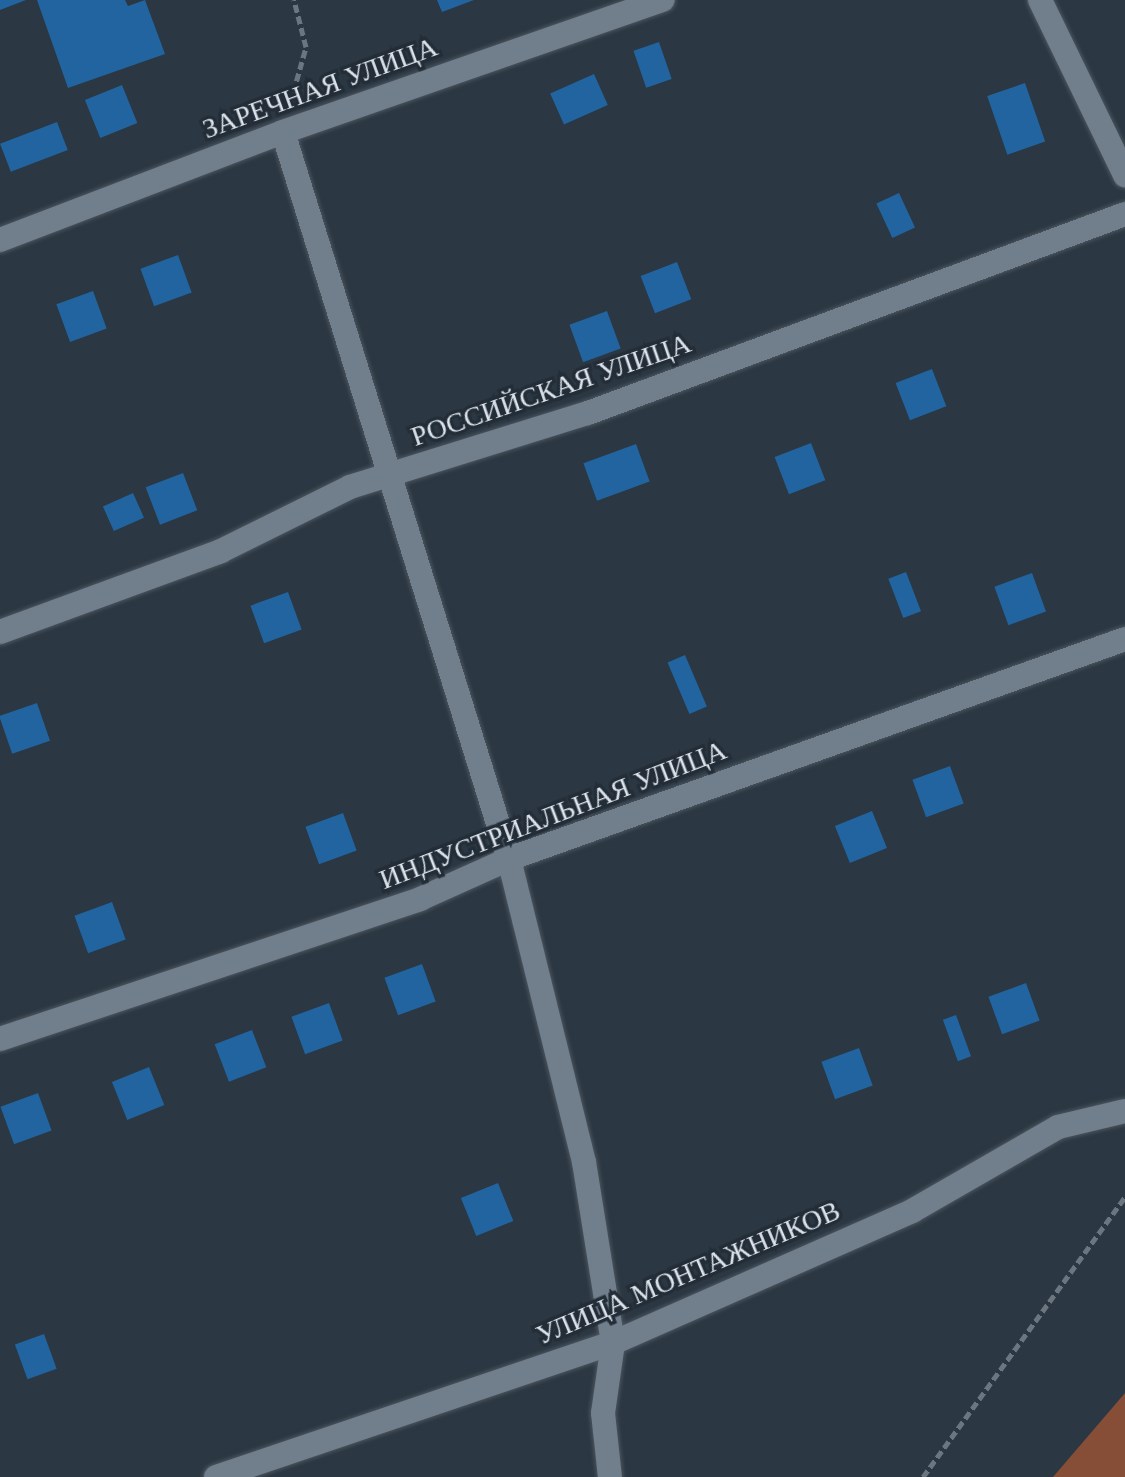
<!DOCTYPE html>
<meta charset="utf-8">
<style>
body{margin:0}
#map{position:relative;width:1125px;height:1477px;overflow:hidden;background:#2b3742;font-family:"Times New Roman",serif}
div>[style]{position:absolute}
.green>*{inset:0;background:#864e37}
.building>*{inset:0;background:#21649f;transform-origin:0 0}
.path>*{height:5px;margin-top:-2.5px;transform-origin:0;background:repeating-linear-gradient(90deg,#6b7680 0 8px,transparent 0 12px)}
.roads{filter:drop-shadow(0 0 2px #4b555f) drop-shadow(0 0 2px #4b555f)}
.minor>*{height:24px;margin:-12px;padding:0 12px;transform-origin:12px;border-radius:12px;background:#717e8c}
span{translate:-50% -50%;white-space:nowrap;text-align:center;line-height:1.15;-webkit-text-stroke:7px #222d38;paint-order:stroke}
.street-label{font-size:28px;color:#dce3eb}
</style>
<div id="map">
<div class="green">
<div style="clip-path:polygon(1125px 1393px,1125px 1477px,1053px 1477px)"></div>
</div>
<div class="building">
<div style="clip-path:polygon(0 0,26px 0,0 10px)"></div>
<div style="clip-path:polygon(37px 0,125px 0,128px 6px,145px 0,165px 54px,68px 88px)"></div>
<div style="clip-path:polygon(437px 0,474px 0,442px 12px)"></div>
<div style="left:659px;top:42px;width:39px;height:27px;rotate:71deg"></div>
<div style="left:594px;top:74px;width:34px;height:48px;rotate:66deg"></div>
<div style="left:1025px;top:83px;width:62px;height:40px;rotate:71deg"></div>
<div style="left:122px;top:85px;width:41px;height:40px;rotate:68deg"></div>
<div style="left:57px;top:122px;width:30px;height:61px;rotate:69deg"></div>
<div style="left:899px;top:193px;width:38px;height:25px;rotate:65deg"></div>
<div style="left:178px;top:255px;width:40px;height:40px;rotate:70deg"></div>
<div style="left:677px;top:262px;width:40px;height:39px;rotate:69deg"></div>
<div style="left:93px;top:291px;width:40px;height:39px;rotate:70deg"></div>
<div style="left:607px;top:311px;width:40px;height:40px;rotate:70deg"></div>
<div style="left:932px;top:369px;width:40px;height:39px;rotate:69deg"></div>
<div style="left:811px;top:443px;width:40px;height:39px;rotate:69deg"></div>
<div style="left:636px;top:444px;width:40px;height:56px;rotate:70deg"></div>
<div style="left:183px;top:473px;width:40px;height:40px;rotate:69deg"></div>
<div style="left:133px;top:493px;width:27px;height:33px;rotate:66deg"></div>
<div style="left:906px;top:572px;width:42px;height:19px;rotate:69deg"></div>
<div style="left:1032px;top:573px;width:41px;height:40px;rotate:70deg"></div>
<div style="left:288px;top:592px;width:40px;height:40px;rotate:70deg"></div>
<div style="left:685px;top:655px;width:56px;height:19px;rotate:67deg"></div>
<div style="left:37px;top:703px;width:40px;height:40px;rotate:71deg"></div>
<div style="left:950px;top:766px;width:40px;height:40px;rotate:70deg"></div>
<div style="left:872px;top:811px;width:40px;height:40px;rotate:68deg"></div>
<div style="left:343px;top:813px;width:40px;height:40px;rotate:70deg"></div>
<div style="left:112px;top:902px;width:40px;height:40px;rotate:70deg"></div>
<div style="left:422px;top:964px;width:40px;height:40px;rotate:70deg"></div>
<div style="left:1026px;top:983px;width:40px;height:40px;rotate:70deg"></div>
<div style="left:329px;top:1003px;width:40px;height:40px;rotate:70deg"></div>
<div style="left:956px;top:1015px;width:44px;height:14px;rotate:70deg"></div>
<div style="left:252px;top:1030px;width:40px;height:40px;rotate:69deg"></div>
<div style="left:859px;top:1048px;width:40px;height:40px;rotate:70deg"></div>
<div style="left:149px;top:1067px;width:41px;height:40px;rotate:68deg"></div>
<div style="left:38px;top:1093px;width:40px;height:40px;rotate:70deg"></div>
<div style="left:498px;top:1183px;width:41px;height:40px;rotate:68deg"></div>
<div style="left:44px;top:1334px;width:37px;height:31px;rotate:70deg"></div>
</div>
<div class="path">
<div style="left:290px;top:104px;width:59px;rotate:-74.3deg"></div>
<div style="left:306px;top:47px;width:49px;rotate:-104.3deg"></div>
<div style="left:923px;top:1477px;width:345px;rotate:-54.2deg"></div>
</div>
<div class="roads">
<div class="minor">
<div style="left:1040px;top:0;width:195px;rotate:64.1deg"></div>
<div style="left:283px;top:132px;width:761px;rotate:72.73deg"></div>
<div style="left:509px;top:859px;width:312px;rotate:76.1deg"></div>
<div style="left:584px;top:1162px;width:183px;rotate:80.9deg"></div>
<div style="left:613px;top:1343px;width:71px;rotate:98.1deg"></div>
<div style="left:603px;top:1413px;width:64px;rotate:83.8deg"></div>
<div style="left:0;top:240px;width:303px;rotate:-20.9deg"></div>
<div style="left:283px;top:132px;width:402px;rotate:-19.2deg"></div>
<div style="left:0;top:632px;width:235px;rotate:-20.1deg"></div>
<div style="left:221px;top:551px;width:144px;rotate:-26.4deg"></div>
<div style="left:350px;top:487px;width:249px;rotate:-17.3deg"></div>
<div style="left:588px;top:413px;width:573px;rotate:-20.33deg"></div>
<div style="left:0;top:1039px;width:443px;rotate:-18.4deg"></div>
<div style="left:420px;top:899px;width:98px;rotate:-24.2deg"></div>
<div style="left:509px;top:859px;width:654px;rotate:-19.65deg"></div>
<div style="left:216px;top:1477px;width:419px;rotate:-18.7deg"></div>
<div style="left:613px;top:1343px;width:327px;rotate:-23.8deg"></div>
<div style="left:912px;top:1211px;width:168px;rotate:-29.9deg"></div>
<div style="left:1058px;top:1127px;width:69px;rotate:-13.4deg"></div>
</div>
</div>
<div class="street-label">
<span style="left:320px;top:88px;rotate:-20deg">ЗАРЕЧНАЯ УЛИЦА</span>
<span style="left:551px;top:390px;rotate:-19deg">РОССИЙСКАЯ УЛИЦА</span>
<span style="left:553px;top:815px;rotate:-21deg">ИНДУСТРИАЛЬНАЯ УЛИЦА</span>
<span style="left:688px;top:1273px;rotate:-23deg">УЛИЦА МОНТАЖНИКОВ</span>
</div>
</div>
